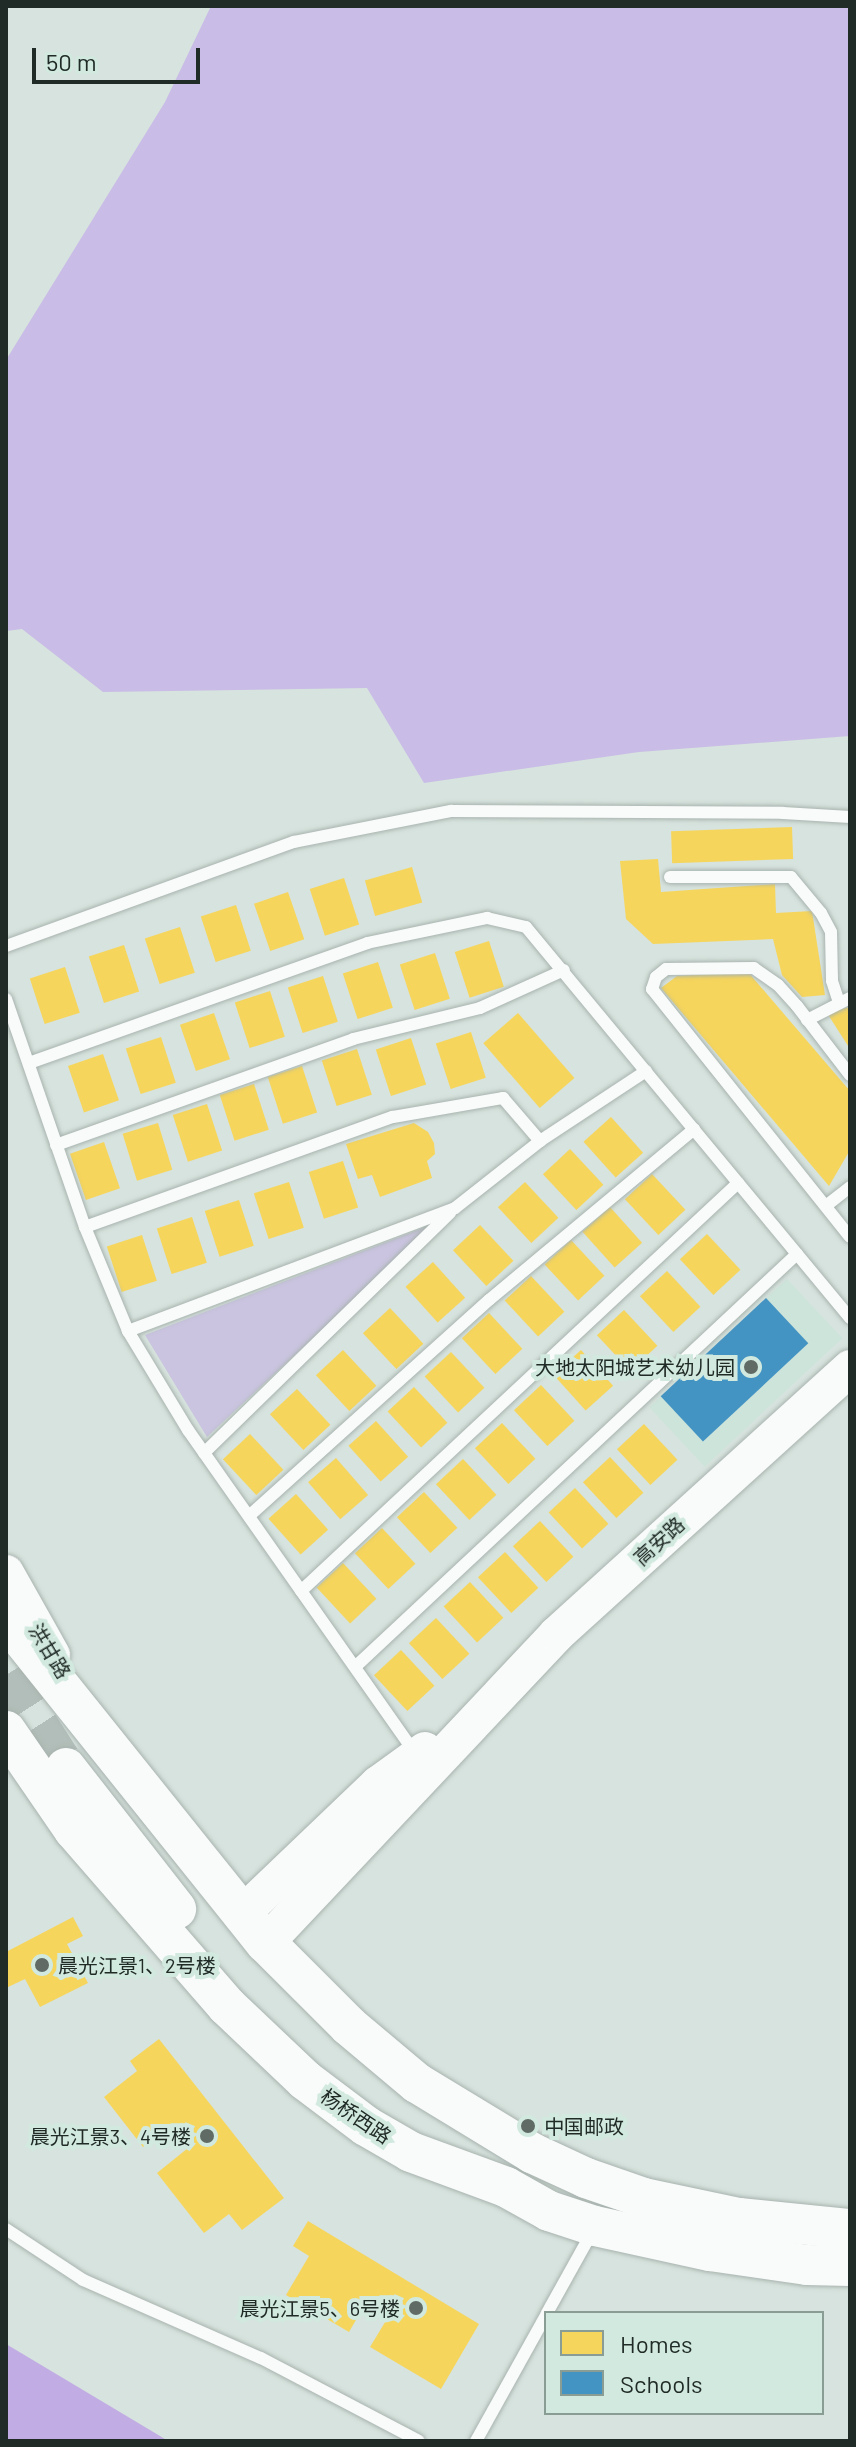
<!DOCTYPE html>
<meta charset="utf-8">
<style>
body{margin:0}
#map{position:relative;width:856px;height:2447px;overflow:hidden;background:#d7e3de;font-family:Barlow,"Noto Sans SC",sans-serif}
div>[style]{position:absolute}
.built>*{inset:0;background:#cce4da;transform-origin:0 0}
.green>*{inset:0;background:#cac4e0}
.forest>*{inset:0;background:#c9bce6}
.water>*{inset:0;background:#c1ade3}
.homes>*{inset:0;background:#f6d55c;transform-origin:0 0}
.schools>*{inset:0;background:#4393c3;transform-origin:0 0}
.primary-tunnel>*{height:40px;margin-top:-20px;transform-origin:0;background:repeating-linear-gradient(90deg,#b2beb9 0 40px,transparent 0 60px)}
.roads{filter:drop-shadow(0 0 2px #a8b3ae) drop-shadow(0 0 2px #a8b3ae)}
.lane>*{height:12px;margin:-6px;padding:0 6px;transform-origin:6px;border-radius:6px;background:#f9fbfa}
.secondary>*{height:36px;margin:-18px;padding:0 18px;transform-origin:18px;border-radius:18px;background:#f9fbfa}
.primary>*{height:40px;margin:-20px;padding:0 20px;transform-origin:20px;border-radius:20px;background:#f9fbfa}
.dots>*{width:22px;height:22px;translate:-50% -50%;box-sizing:border-box;border:4px solid #d1e9df;border-radius:50%}
span{translate:-50% -50%;white-space:nowrap;text-align:center;line-height:1.15;-webkit-text-stroke:8px #d1e9df;paint-order:stroke}
.poi-label{font-size:20px;color:#202a26}
.right{translate:-100% -50%;text-align:right}
.left{translate:0 -50%;text-align:left}
.street-label{font-size:20px;color:#202a26}
.frame{position:absolute;inset:0;border:8px solid #202a26;pointer-events:none}
.legend{position:absolute;left:544px;top:2311px;width:280px;height:104px;box-sizing:border-box;background:#d1e9df;border:2px solid #8a9d95;margin:0;padding:10px 14px;list-style:none;font-size:24px;color:#202a26}
.legend li{display:flex;align-items:center;gap:16px;height:40px}
.legend b{width:40px;border:2px solid #8a9d95}
.scale{position:absolute;left:32px;top:48px;width:168px;height:36px;box-sizing:border-box;border:4px solid #202a26;border-top:0;padding-left:10px;font-size:24px;line-height:28px;white-space:nowrap;color:#202a26;-webkit-text-stroke:6px #d1e9df;paint-order:stroke}
</style>
<div id="map">
<div class="built">
<div style="left:787px;top:1279px;width:81px;height:188px;rotate:47deg"></div>
</div>
<div class="green">
<div style="clip-path:polygon(436px 1223px,207px 1437px,145px 1335px)"></div>
</div>
<div class="forest">
<div style="clip-path:polygon(211px 6px,850px 6px,850px 736px,639px 752px,424px 783px,367px 688px,103px 692px,22px 629px,6px 631px,6px 360px,165px 102px)"></div>
</div>
<div class="water">
<div style="clip-path:polygon(6px 2344px,155px 2433px,168px 2441px,6px 2441px)"></div>
</div>
<div class="homes">
<div style="left:792px;top:827px;width:32px;height:121px;rotate:88deg"></div>
<div style="clip-path:polygon(658px 859px,661px 892px,775px 884px,776px 913px,812px 911px,825px 995px,802px 997px,782px 975px,773px 939px,653px 944px,626px 919px,620px 861px)"></div>
<div style="left:412px;top:867px;width:37px;height:49px;rotate:74deg"></div>
<div style="left:344px;top:878px;width:49px;height:36px;rotate:72deg"></div>
<div style="left:288px;top:892px;width:50px;height:36px;rotate:71deg"></div>
<div style="left:236px;top:905px;width:48px;height:37px;rotate:72deg"></div>
<div style="left:180px;top:927px;width:48px;height:37px;rotate:72deg"></div>
<div style="left:489px;top:941px;width:48px;height:36px;rotate:72deg"></div>
<div style="left:124px;top:945px;width:49px;height:37px;rotate:72deg"></div>
<div style="left:435px;top:953px;width:48px;height:37px;rotate:72deg"></div>
<div style="left:378px;top:962px;width:48px;height:37px;rotate:72deg"></div>
<div style="left:65px;top:967px;width:48px;height:37px;rotate:72deg"></div>
<div style="clip-path:polygon(748px 972px,850px 1091px,850px 1150px,829px 1186px,661px 988px,677px 976px)"></div>
<div style="left:323px;top:976px;width:48px;height:37px;rotate:72deg"></div>
<div style="left:270px;top:991px;width:48px;height:37px;rotate:72deg"></div>
<div style="clip-path:polygon(850px 1007px,850px 1049px,827px 1013px)"></div>
<div style="left:214px;top:1013px;width:49px;height:36px;rotate:71deg"></div>
<div style="left:518px;top:1013px;width:86px;height:46px;rotate:49deg"></div>
<div style="left:471px;top:1032px;width:48px;height:37px;rotate:72deg"></div>
<div style="left:161px;top:1037px;width:48px;height:37px;rotate:72deg"></div>
<div style="left:411px;top:1038px;width:49px;height:37px;rotate:72deg"></div>
<div style="left:357px;top:1049px;width:48px;height:37px;rotate:72deg"></div>
<div style="left:103px;top:1054px;width:49px;height:37px;rotate:71deg"></div>
<div style="left:302px;top:1066px;width:49px;height:36px;rotate:72deg"></div>
<div style="left:254px;top:1084px;width:48px;height:36px;rotate:72deg"></div>
<div style="left:207px;top:1104px;width:49px;height:36px;rotate:72deg"></div>
<div style="left:611px;top:1117px;width:48px;height:37px;rotate:48deg"></div>
<div style="left:158px;top:1123px;width:49px;height:37px;rotate:73deg"></div>
<div style="clip-path:polygon(414px 1123px,428px 1132px,434px 1143px,435px 1154px,427px 1161px,432px 1178px,380px 1197px,372px 1175px,358px 1179px,346px 1144px)"></div>
<div style="left:104px;top:1142px;width:49px;height:36px;rotate:71deg"></div>
<div style="left:570px;top:1149px;width:49px;height:37px;rotate:47deg"></div>
<div style="left:343px;top:1161px;width:49px;height:36px;rotate:72deg"></div>
<div style="left:652px;top:1174px;width:49px;height:37px;rotate:47deg"></div>
<div style="left:289px;top:1182px;width:48px;height:37px;rotate:72deg"></div>
<div style="left:525px;top:1182px;width:49px;height:37px;rotate:47deg"></div>
<div style="left:239px;top:1200px;width:48px;height:36px;rotate:72deg"></div>
<div style="left:610px;top:1207px;width:48px;height:37px;rotate:48deg"></div>
<div style="left:192px;top:1217px;width:48px;height:37px;rotate:72deg"></div>
<div style="left:480px;top:1225px;width:49px;height:37px;rotate:47deg"></div>
<div style="left:707px;top:1234px;width:49px;height:37px;rotate:47deg"></div>
<div style="left:142px;top:1235px;width:48px;height:37px;rotate:72deg"></div>
<div style="left:571px;top:1240px;width:49px;height:36px;rotate:47deg"></div>
<div style="left:433px;top:1262px;width:48px;height:37px;rotate:48deg"></div>
<div style="left:667px;top:1271px;width:49px;height:37px;rotate:47deg"></div>
<div style="left:531px;top:1276px;width:49px;height:36px;rotate:47deg"></div>
<div style="left:390px;top:1308px;width:49px;height:37px;rotate:47deg"></div>
<div style="left:624px;top:1310px;width:49px;height:37px;rotate:47deg"></div>
<div style="left:489px;top:1313px;width:49px;height:37px;rotate:47deg"></div>
<div style="left:343px;top:1350px;width:49px;height:37px;rotate:47deg"></div>
<div style="left:581px;top:1350px;width:48px;height:37px;rotate:48deg"></div>
<div style="left:451px;top:1352px;width:49px;height:36px;rotate:47deg"></div>
<div style="left:541px;top:1385px;width:49px;height:37px;rotate:47deg"></div>
<div style="left:414px;top:1387px;width:49px;height:36px;rotate:47deg"></div>
<div style="left:297px;top:1389px;width:49px;height:37px;rotate:47deg"></div>
<div style="left:376px;top:1421px;width:48px;height:37px;rotate:48deg"></div>
<div style="left:502px;top:1423px;width:49px;height:37px;rotate:47deg"></div>
<div style="left:644px;top:1424px;width:49px;height:37px;rotate:47deg"></div>
<div style="left:250px;top:1434px;width:49px;height:37px;rotate:47deg"></div>
<div style="left:610px;top:1457px;width:49px;height:37px;rotate:47deg"></div>
<div style="left:336px;top:1458px;width:49px;height:37px;rotate:49deg"></div>
<div style="left:463px;top:1459px;width:49px;height:37px;rotate:47deg"></div>
<div style="left:575px;top:1488px;width:49px;height:36px;rotate:47deg"></div>
<div style="left:424px;top:1492px;width:49px;height:37px;rotate:47deg"></div>
<div style="left:296px;top:1494px;width:48px;height:37px;rotate:48deg"></div>
<div style="left:540px;top:1521px;width:49px;height:37px;rotate:47deg"></div>
<div style="left:382px;top:1528px;width:49px;height:37px;rotate:47deg"></div>
<div style="left:505px;top:1552px;width:49px;height:37px;rotate:47deg"></div>
<div style="left:343px;top:1563px;width:49px;height:36px;rotate:47deg"></div>
<div style="left:470px;top:1582px;width:49px;height:36px;rotate:47deg"></div>
<div style="left:436px;top:1618px;width:49px;height:37px;rotate:47deg"></div>
<div style="left:401px;top:1650px;width:49px;height:37px;rotate:47deg"></div>
<div style="clip-path:polygon(73px 1917px,83px 1936px,67px 1944px,88px 1983px,40px 2007px,25px 1979px,6px 1988px,6px 1952px)"></div>
<div style="clip-path:polygon(159px 2039px,284px 2198px,242px 2230px,229px 2214px,204px 2233px,157px 2173px,188px 2148px,170px 2126px,143px 2147px,104px 2097px,137px 2071px,130px 2061px)"></div>
<div style="clip-path:polygon(308px 2221px,479px 2324px,441px 2389px,370px 2347px,390px 2314px,367px 2301px,349px 2332px,286px 2295px,309px 2256px,293px 2246px)"></div>
</div>
<div class="schools">
<div style="left:766px;top:1298px;width:62px;height:144px;rotate:47deg"></div>
</div>
<div class="primary-tunnel">
<div style="left:6px;top:1675px;width:111px;rotate:57.2deg"></div>
</div>
<div class="roads">
<div class="lane">
<div style="left:670px;top:877px;width:121px"></div>
<div style="left:791px;top:877px;width:47px;rotate:50.2deg"></div>
<div style="left:821px;top:913px;width:21px;rotate:62deg"></div>
<div style="left:831px;top:932px;width:49px;rotate:88.8deg"></div>
<div style="left:832px;top:981px;width:22px;rotate:72deg"></div>
<div style="left:6px;top:946px;width:306px;rotate:-19.9deg"></div>
<div style="left:294px;top:842px;width:160px;rotate:-11.2deg"></div>
<div style="left:451px;top:811px;width:332px;rotate:0.3deg"></div>
<div style="left:783px;top:813px;width:67px;rotate:3.4deg"></div>
<div style="left:6px;top:999px;width:241px;rotate:70.9deg"></div>
<div style="left:85px;top:1227px;width:113px;rotate:67.5deg"></div>
<div style="left:128px;top:1331px;width:116px;rotate:58.8deg"></div>
<div style="left:188px;top:1430px;width:395px;rotate:54.9deg"></div>
<div style="left:807px;top:1020px;width:48px;rotate:-27.1deg"></div>
<div style="left:29px;top:1063px;width:359px;rotate:-19.5deg"></div>
<div style="left:367px;top:943px;width:123px;rotate:-11.8deg"></div>
<div style="left:487px;top:918px;width:40px;rotate:13deg"></div>
<div style="left:526px;top:927px;width:508px;rotate:50.35deg"></div>
<div style="left:850px;top:1075px;width:87px;rotate:-127.5deg"></div>
<div style="left:797px;top:1006px;width:28px;rotate:-132deg"></div>
<div style="left:778px;top:985px;width:29px;rotate:-145deg"></div>
<div style="left:754px;top:968px;width:88px;rotate:179.3deg"></div>
<div style="left:666px;top:969px;width:13px;rotate:141deg"></div>
<div style="left:656px;top:977px;width:13px;rotate:108deg"></div>
<div style="left:652px;top:989px;width:317px;rotate:51.4deg"></div>
<div style="left:56px;top:1145px;width:315px;rotate:-19.6deg"></div>
<div style="left:353px;top:1039px;width:131px;rotate:-13.7deg"></div>
<div style="left:480px;top:1008px;width:92px;rotate:-24.3deg"></div>
<div style="left:827px;top:1205px;width:29px;rotate:-38deg"></div>
<div style="left:85px;top:1227px;width:327px;rotate:-19.7deg"></div>
<div style="left:393px;top:1117px;width:112px;rotate:-9.8deg"></div>
<div style="left:503px;top:1098px;width:57px;rotate:49.3deg"></div>
<div style="left:128px;top:1331px;width:349px;rotate:-20.6deg"></div>
<div style="left:455px;top:1208px;width:108px;rotate:-38.2deg"></div>
<div style="left:540px;top:1141px;width:127px;rotate:-33.4deg"></div>
<div style="left:204px;top:1453px;width:344px;rotate:-44.3deg"></div>
<div style="left:249px;top:1516px;width:323px;rotate:-42deg"></div>
<div style="left:489px;top:1300px;width:267px;rotate:-39.8deg"></div>
<div style="left:301px;top:1591px;width:598px;rotate:-43.03deg"></div>
<div style="left:355px;top:1667px;width:605px;rotate:-43.06deg"></div>
<div style="left:6px;top:2229px;width:92px;rotate:33.5deg"></div>
<div style="left:83px;top:2280px;width:194px;rotate:23.7deg"></div>
<div style="left:261px;top:2358px;width:178px;rotate:27.7deg"></div>
<div style="left:547px;top:2313px;width:93px;rotate:-60.9deg"></div>
<div style="left:476px;top:2441px;width:144px;rotate:-60.9deg"></div>
</div>
<div class="secondary">
<div style="left:6px;top:1573px;width:94px;rotate:60.7deg"></div>
<div style="left:241px;top:1915px;width:190px;rotate:-43.7deg"></div>
<div style="left:378px;top:1784px;width:58px;rotate:-35.9deg"></div>
<div style="left:266px;top:1943px;width:424px;rotate:-46.7deg"></div>
<div style="left:557px;top:1634px;width:396px;rotate:-42.2deg"></div>
</div>
<div class="primary">
<div style="left:6px;top:1619px;width:415px;rotate:51.3deg"></div>
<div style="left:266px;top:1943px;width:117px;rotate:45deg"></div>
<div style="left:349px;top:2026px;width:89px;rotate:40deg"></div>
<div style="left:417px;top:2083px;width:135px;rotate:31.3deg"></div>
<div style="left:532px;top:2153px;width:60px;rotate:24.8deg"></div>
<div style="left:586px;top:2178px;width:61px;rotate:19deg"></div>
<div style="left:644px;top:2198px;width:97px;rotate:11.9deg"></div>
<div style="left:739px;top:2218px;width:112px;rotate:5.7deg"></div>
<div style="left:6px;top:1731px;width:120px;rotate:55.5deg"></div>
<div style="left:74px;top:1830px;width:233px;rotate:49deg"></div>
<div style="left:227px;top:2006px;width:108px;rotate:43.5deg"></div>
<div style="left:305px;top:2080px;width:76px;rotate:37deg"></div>
<div style="left:366px;top:2126px;width:52px;rotate:30deg"></div>
<div style="left:411px;top:2152px;width:101px;rotate:20.2deg"></div>
<div style="left:506px;top:2187px;width:49px;rotate:29.2deg"></div>
<div style="left:549px;top:2211px;width:48px;rotate:18.1deg"></div>
<div style="left:595px;top:2226px;width:118px;rotate:12.3deg"></div>
<div style="left:710px;top:2251px;width:98px;rotate:8.2deg"></div>
<div style="left:807px;top:2265px;width:43px;rotate:1.3deg"></div>
<div style="left:66px;top:1768px;width:179px;rotate:52deg"></div>
</div>
</div>
<div class="dots">
<div style="left:751px;top:1367px;background:#606b66"></div>
<div style="left:42px;top:1965px;background:#606b66"></div>
<div style="left:528px;top:2126px;background:#606b66"></div>
<div style="left:207px;top:2136px;background:#606b66"></div>
<div style="left:416px;top:2308px;background:#606b66"></div>
</div>
<div class="poi-label">
<span class="right" style="left:735px;top:1367px">大地太阳城艺术幼儿园</span>
<span class="left" style="left:58px;top:1965px">晨光江景1、2号楼</span>
<span class="left" style="left:544px;top:2126px">中国邮政</span>
<span class="right" style="left:191px;top:2136px">晨光江景3、4号楼</span>
<span class="right" style="left:400px;top:2308px">晨光江景5、6号楼</span>
</div>
<div class="street-label">
<span style="left:659px;top:1541px;rotate:-42deg">高安路</span>
<span style="left:50px;top:1651px;rotate:59deg">洪甘路</span>
<span style="left:356px;top:2116px;rotate:34deg">杨桥西路</span>
</div>
<div class="frame"></div>
<ul class="legend">
<li><b style="height:22px;background:#f6d55c"></b>Homes</li>
<li><b style="height:22px;background:#4393c3"></b>Schools</li>
</ul>
<div class="scale">50 m</div>
</div>
